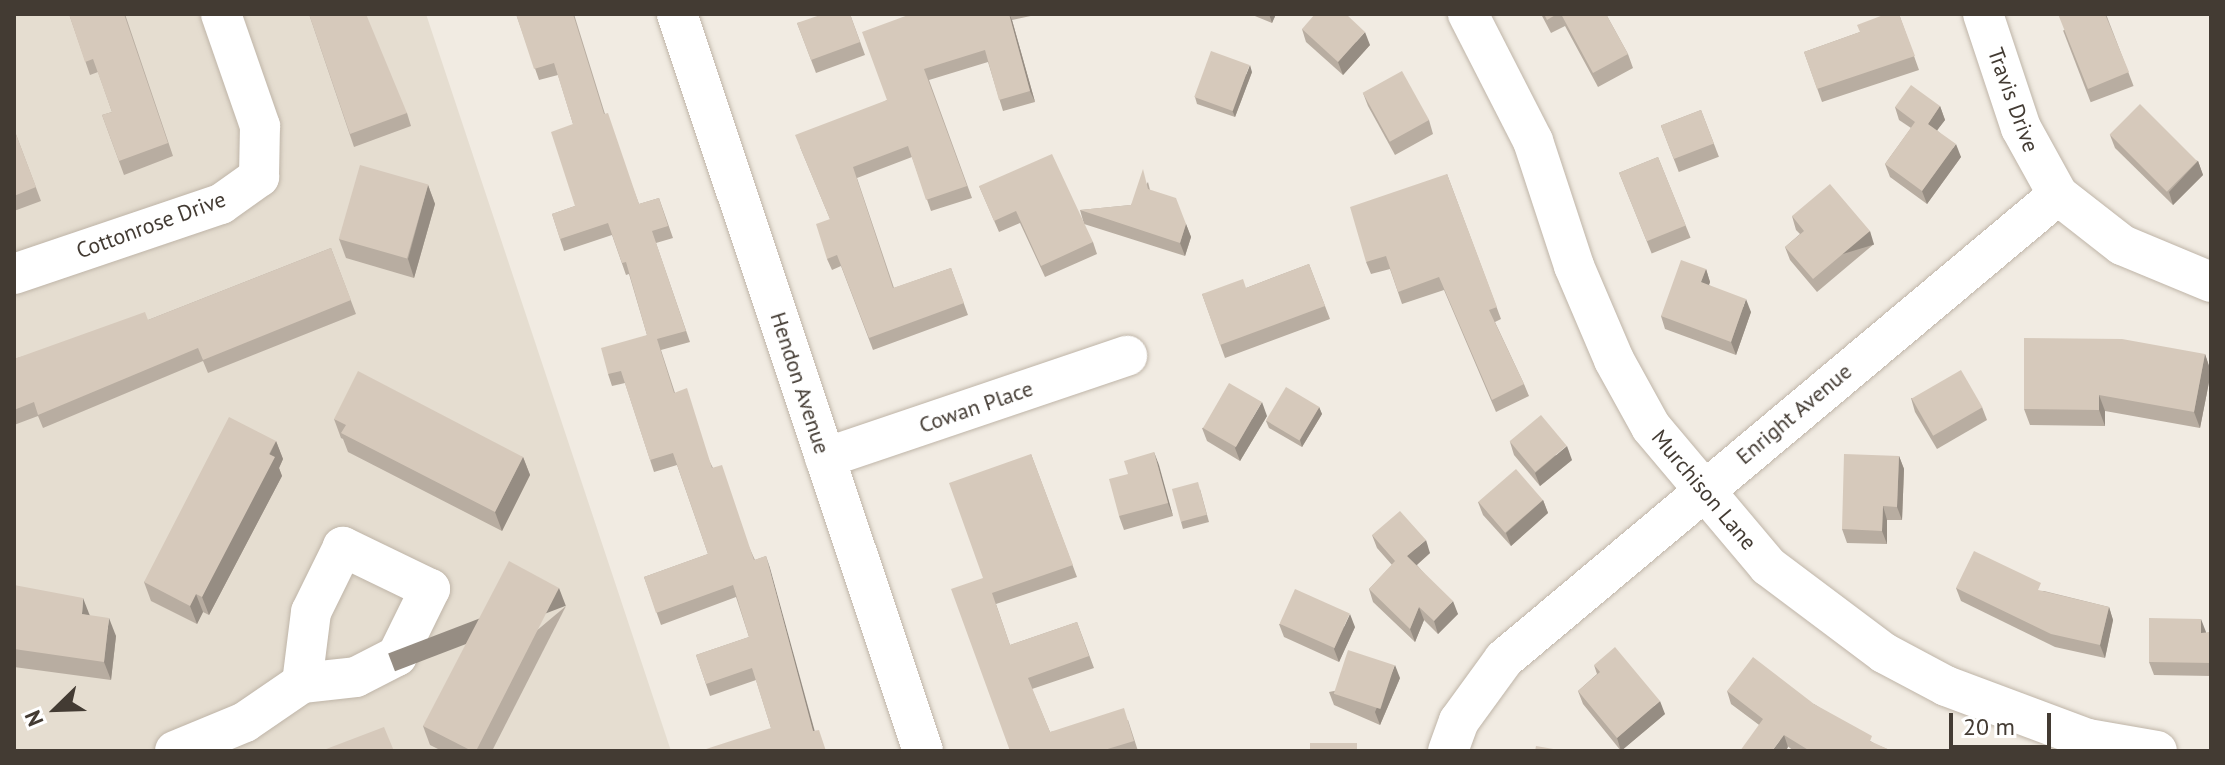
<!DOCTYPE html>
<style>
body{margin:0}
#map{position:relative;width:2225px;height:765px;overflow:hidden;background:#f1ebe2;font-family:"PT Sans",sans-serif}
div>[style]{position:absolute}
.residential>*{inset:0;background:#e5ddd0}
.roads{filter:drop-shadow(0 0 2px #bfb5a8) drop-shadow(0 0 2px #bfb5a8)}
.minor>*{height:40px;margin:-20px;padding:0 20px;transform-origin:20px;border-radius:20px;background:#fff}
.wall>*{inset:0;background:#b8ada1;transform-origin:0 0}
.shaded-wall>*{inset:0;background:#968d83;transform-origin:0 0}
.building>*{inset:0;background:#d6c9bb;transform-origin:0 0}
span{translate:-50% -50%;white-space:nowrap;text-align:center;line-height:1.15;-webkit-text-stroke:6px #fff;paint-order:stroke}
.street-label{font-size:22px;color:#433b33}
.frame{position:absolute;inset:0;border:16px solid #433b33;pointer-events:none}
.north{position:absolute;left:16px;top:669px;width:80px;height:80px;-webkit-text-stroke:6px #fff;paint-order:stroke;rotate:247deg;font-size:22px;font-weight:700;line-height:32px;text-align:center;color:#433b33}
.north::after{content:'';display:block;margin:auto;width:28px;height:36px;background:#433b33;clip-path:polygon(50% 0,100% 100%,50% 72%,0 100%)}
.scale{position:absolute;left:1949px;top:713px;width:102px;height:36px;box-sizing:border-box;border:4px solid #433b33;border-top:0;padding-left:10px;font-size:24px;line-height:28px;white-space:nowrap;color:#433b33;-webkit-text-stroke:6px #fff;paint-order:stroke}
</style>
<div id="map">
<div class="residential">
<div style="clip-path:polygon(14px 14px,426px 14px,671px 751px,14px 751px)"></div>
</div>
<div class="roads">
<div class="minor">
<div style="left:677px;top:14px;width:777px;rotate:71.54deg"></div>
<div style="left:1468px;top:14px;width:143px;rotate:62.9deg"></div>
<div style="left:1533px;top:141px;width:132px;rotate:71.8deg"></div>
<div style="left:1574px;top:266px;width:102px;rotate:66.9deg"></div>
<div style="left:1614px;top:360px;width:77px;rotate:61.1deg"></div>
<div style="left:1651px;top:427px;width:182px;rotate:49.9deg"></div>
<div style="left:1768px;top:566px;width:145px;rotate:36.9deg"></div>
<div style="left:1884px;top:653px;width:70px;rotate:28deg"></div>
<div style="left:1946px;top:686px;width:152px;rotate:20.5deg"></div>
<div style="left:2088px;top:739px;width:70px;rotate:9.9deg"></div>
<div style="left:1983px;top:14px;width:120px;rotate:71.6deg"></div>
<div style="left:2021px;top:128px;width:77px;rotate:61.1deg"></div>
<div style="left:2058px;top:195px;width:81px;rotate:38deg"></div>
<div style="left:2122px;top:245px;width:96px;rotate:22.6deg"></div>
<div style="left:14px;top:274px;width:219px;rotate:-18.7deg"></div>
<div style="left:221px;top:204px;width:47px;rotate:-35.4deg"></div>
<div style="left:259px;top:177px;width:51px;rotate:-88.9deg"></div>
<div style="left:260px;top:126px;width:119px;rotate:-109.2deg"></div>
<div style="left:825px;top:458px;width:319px;rotate:-18.7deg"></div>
<div style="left:175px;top:751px;width:76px;rotate:-22.5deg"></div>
<div style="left:245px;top:722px;width:69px;rotate:-34.4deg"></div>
<div style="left:302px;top:683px;width:54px;rotate:-6.3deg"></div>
<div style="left:356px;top:677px;width:46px;rotate:-27.1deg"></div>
<div style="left:397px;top:656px;width:75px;rotate:-63.8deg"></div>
<div style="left:430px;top:589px;width:97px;rotate:-154.2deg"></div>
<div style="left:343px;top:547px;width:72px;rotate:116.2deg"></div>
<div style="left:311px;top:612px;width:72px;rotate:97.2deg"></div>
<div style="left:1448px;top:751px;width:32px;rotate:-70deg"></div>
<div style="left:1459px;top:721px;width:77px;rotate:-54deg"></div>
<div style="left:1504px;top:659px;width:723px;rotate:-39.95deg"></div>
</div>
</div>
<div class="wall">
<div style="clip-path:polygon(69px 14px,125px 14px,173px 156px,124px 175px,102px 115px,112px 112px,98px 72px,90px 75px)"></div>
<div style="clip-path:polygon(309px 14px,407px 113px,411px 126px,354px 147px)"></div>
<div style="clip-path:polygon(516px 14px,574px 14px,605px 114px,639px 204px,659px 198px,673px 238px,656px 243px,690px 342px,661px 350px,675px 393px,713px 468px,755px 560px,766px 556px,814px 731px,826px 751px,771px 728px,756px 680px,710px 696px,696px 655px,749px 637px,736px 597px,661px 625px,644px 577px,708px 554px,677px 465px,654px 472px,625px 383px,612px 386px,608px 374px,647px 335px,629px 274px,626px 275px,612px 235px,564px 251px,552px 214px,575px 206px,573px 124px,558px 75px,539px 80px)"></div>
<div style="clip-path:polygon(850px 14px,865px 55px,816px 73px,797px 23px)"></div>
<div style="clip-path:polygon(911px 14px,1040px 14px,1012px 20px,1035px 102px,1003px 111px,988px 62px,929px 80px,972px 198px,931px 211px,912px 157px,857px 178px,894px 288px,951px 268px,968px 315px,873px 350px,841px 266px,832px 270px,827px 259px,830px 219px,800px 147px,887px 100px)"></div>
<div style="clip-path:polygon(1250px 14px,1276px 14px,1272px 23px)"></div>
<div style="clip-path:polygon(1541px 14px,1606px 14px,1628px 54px,1633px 68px,1598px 87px,1565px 26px,1551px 33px)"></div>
<div style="clip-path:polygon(1899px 14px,1919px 70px,1822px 102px,1804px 52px,1860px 32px)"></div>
<div style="left:2106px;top:14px;width:77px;height:46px;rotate:69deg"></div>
<div style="clip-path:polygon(1302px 29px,1370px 45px,1343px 75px,1306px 42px)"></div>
<div style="clip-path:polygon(1252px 72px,1235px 117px,1197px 104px,1195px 97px)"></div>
<div style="clip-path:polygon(1363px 93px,1429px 120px,1433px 134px,1395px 155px,1368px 106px)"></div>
<div style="clip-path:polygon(1940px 106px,1945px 120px,1937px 130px,1961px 157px,1927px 204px,1890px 177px,1885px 164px,1911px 128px,1899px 120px,1895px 107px)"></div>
<div style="left:1701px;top:110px;width:50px;height:43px;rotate:69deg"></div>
<div style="clip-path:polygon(14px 129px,41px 201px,14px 211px)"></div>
<div style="clip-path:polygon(2110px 135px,2198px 161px,2203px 175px,2173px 205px,2115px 148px)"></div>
<div style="left:1658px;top:157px;width:87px;height:42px;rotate:68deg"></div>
<div style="clip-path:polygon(1447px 174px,1501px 319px,1495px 322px,1524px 384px,1529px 396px,1496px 412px,1444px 290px,1402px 304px,1390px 269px,1371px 274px,1366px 262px)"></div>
<div style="clip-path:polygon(1148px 182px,1150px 190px,1186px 224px,1191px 237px,1185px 256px,1084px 224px,1080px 210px,1131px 205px)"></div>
<div style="clip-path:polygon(428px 185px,435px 204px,414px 278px,346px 258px,339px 239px)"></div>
<div style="clip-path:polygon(979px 186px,1093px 242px,1097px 254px,1045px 277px,1020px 223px,999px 232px)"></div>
<div style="clip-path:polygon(1792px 216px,1874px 244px,1817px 292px,1790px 260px,1785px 247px,1800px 234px,1796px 230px)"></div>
<div style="clip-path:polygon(331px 248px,356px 314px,208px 373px,203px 361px,43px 428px,38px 416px,14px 425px,14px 359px,148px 320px)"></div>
<div style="clip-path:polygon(1309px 264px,1330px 319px,1225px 358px,1202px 294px,1246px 288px)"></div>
<div style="clip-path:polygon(1706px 269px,1710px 282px,1709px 285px,1751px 312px,1736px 355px,1665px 329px,1661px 316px)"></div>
<div style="clip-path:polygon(2205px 354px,2211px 372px,2200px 428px,2105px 411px,2105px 426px,2030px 425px,2024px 409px)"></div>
<div style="clip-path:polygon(1911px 398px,1982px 407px,1987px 420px,1937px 449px,1915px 412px)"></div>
<div style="clip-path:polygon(1319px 407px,1322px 414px,1302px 447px,1269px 428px,1266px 421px)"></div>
<div style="clip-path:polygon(1267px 416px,1240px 461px,1207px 441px,1202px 428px)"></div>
<div style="clip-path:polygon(334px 419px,523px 457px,530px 475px,502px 531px,348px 452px,343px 439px,341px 438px)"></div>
<div style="clip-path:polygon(276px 441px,283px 459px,279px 468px,282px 476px,209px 615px,203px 612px,197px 624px,151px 601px,144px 582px)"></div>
<div style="clip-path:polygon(1510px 442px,1572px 460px,1540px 486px,1514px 455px)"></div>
<div style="clip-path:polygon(1154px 452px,1173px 516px,1124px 530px,1119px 516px)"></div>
<div style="clip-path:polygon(1031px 454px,1077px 577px,996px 604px,1010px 645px,1077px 622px,1094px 668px,1032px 689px,1050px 732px,1128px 720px,1138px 751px,1010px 751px,983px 578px)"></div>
<div style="clip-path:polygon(1899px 456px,1904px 469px,1902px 520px,1887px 520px,1887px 544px,1847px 543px,1842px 529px)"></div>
<div style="clip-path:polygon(1200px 489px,1209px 522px,1183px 529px,1181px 522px)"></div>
<div style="clip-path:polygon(1543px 500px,1548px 513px,1511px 546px,1483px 515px,1478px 502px)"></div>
<div style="clip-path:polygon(1372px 535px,1430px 553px,1417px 565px,1458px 614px,1438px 634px,1424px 620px,1415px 642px,1373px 602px,1369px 589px,1392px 565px,1377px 548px)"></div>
<div style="clip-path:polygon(14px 585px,89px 615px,116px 636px,111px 680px,14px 667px)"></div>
<div style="clip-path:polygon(1956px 588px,2044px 591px,2109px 607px,2113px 620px,2105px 658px,2055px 647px,1961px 601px)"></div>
<div style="clip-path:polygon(566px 606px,492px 751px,442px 751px,430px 745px,423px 726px)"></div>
<div style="clip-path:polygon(1279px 624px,1355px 627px,1339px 662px,1284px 637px)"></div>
<div style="clip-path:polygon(2211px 632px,2211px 676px,2154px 675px,2149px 662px,2206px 633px)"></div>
<div style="clip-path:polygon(1594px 665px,1665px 714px,1621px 751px,1583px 704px,1578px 691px,1597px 674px)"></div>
<div style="clip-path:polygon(1400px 678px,1380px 725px,1334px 705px,1329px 692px)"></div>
<div style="clip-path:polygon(1727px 691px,1814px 704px,1875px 744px,1892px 751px,1794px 751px,1731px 704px)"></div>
</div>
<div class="shaded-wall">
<div style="clip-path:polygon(1009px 14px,1012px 20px,1035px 102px,1030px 91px)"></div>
<div style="clip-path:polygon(1269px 14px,1276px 14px,1272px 23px)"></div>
<div style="clip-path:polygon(1365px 32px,1370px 45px,1343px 75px,1338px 62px)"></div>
<div style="clip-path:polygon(1250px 65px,1252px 72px,1235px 117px,1232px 110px)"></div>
<div style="clip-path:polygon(1940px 106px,1945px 120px,1932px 137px,1928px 124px)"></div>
<div style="clip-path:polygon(1956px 144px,1961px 157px,1927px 204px,1922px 191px)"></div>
<div style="clip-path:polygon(2198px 161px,2203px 175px,2173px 205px,2169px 192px)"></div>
<div style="clip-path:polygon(428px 185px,435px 204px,414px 278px,408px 259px)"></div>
<div style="clip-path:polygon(1186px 224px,1191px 237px,1185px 256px,1180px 243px)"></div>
<div style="left:1870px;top:231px;width:14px;height:75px;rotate:73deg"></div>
<div style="clip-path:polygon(1706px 269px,1710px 282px,1705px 295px,1701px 282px)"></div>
<div style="clip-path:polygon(1746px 299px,1751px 312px,1736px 355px,1731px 342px)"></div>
<div style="clip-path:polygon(2205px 354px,2211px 372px,2200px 428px,2194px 412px)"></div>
<div style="clip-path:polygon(2099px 395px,2105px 411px,2105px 426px,2099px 410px)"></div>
<div style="clip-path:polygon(1262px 402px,1267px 416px,1240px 461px,1235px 448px)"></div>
<div style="clip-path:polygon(1319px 407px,1322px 414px,1302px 447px,1300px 440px)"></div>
<div style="clip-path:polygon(276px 441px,283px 459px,279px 468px,282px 476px,209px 615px,202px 597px)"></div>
<div style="clip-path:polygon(1567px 446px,1572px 460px,1540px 486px,1535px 473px)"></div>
<div style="clip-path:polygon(1154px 452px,1159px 465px,1173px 516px,1168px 503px)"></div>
<div style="clip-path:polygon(1899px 456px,1904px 469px,1902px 520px,1897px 507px)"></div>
<div style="clip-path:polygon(523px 457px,530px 475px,502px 531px,495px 512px)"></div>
<div style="clip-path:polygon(1543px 500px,1548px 513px,1511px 546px,1506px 533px)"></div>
<div style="clip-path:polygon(1883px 506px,1887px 520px,1887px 544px,1882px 531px)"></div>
<div style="clip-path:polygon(1426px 540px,1430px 553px,1412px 569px,1407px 556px)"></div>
<div style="clip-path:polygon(766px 556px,770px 568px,818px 743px,813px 731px)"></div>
<div style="left:559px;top:588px;width:19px;height:183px;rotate:69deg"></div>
<div style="clip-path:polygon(196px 594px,203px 612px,197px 624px,190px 606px)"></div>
<div style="clip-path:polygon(83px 598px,90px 616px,82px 614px)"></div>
<div style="clip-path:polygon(1453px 601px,1458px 614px,1438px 634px,1434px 621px)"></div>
<div style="clip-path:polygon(1419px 607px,1424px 620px,1415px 642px,1410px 629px)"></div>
<div style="clip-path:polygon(2109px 607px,2113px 620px,2105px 658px,2100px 645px)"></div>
<div style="clip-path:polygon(1350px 614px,1355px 627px,1339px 662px,1334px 649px)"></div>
<div style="clip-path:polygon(109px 618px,116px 636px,111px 680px,104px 662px)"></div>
<div style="clip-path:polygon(2201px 619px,2206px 632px,2206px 646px,2201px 633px)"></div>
<div style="clip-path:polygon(1395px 665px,1400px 678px,1380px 725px,1375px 712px)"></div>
<div style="clip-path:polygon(1660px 701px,1665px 714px,1621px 751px,1617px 738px)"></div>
<div style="clip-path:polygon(1784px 735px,1788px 747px,1786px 751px,1772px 751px)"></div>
</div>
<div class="building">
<div style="clip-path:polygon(69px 14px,124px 14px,168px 143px,119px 161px,102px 115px,112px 112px,93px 59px,85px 62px)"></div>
<div style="clip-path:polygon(309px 14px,366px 14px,407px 113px,350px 134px)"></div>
<div style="clip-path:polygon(516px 14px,573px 14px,604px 114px,608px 113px,639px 204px,659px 198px,668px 226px,652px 231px,686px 331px,657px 339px,674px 393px,687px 388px,712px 468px,722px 465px,754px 560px,766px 556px,813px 731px,819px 730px,826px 751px,700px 751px,771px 728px,752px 668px,706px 684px,696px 655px,749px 637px,733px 585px,656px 613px,644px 577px,708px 554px,673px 453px,650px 460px,621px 371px,608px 374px,601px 348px,647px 335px,626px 262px,622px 263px,608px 223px,560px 239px,552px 214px,575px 206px,551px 132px,573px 124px,554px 63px,534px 69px)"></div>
<div style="clip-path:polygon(823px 14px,850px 14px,860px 42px,811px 60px,797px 23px)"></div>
<div style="clip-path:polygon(911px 14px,1009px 14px,1030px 91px,999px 100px,985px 50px,924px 69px,967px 186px,926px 200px,908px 146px,853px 167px,893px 288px,951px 268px,964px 303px,869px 338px,837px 255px,827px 259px,816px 224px,830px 219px,795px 135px,887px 100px,862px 32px)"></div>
<div style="clip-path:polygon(1315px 14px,1346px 14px,1365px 32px,1338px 62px,1302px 29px)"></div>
<div style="clip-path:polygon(1544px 14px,1557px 14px,1547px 20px)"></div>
<div style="clip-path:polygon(1561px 14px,1606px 14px,1628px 54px,1593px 73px)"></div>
<div style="clip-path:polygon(1886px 14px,1899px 14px,1915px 56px,1817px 89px,1804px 52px,1860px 32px,1857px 25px)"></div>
<div style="clip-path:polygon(2058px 14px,2105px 14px,2129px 72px,2088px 89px)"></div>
<div style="left:1211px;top:51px;width:41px;height:49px;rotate:20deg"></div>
<div style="left:1402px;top:71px;width:56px;height:45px;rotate:61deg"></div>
<div style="clip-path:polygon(1911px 85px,1940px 106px,1928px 124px,1956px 144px,1922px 191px,1885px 164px,1915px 122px,1895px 107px)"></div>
<div style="left:2140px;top:104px;width:81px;height:43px;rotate:45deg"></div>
<div style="left:1701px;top:110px;width:36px;height:43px;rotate:69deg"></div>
<div style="clip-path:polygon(14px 129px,36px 187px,14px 196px)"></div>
<div style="clip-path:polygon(1052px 154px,1093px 242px,1041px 266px,1016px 211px,994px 221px,979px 186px)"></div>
<div style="left:1658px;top:157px;width:74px;height:42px;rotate:68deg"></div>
<div style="left:360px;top:165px;width:71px;height:77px;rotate:16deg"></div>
<div style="clip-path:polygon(1143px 169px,1148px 189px,1176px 198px,1186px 224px,1180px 243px,1080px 210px,1131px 205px)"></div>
<div style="clip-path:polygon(1447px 174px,1497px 307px,1489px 310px,1524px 384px,1492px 400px,1439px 277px,1398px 292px,1386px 256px,1366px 262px,1350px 207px)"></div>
<div style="clip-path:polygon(1830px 184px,1870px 231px,1813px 279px,1785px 247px,1804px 231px,1792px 216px)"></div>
<div style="clip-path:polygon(331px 248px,351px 300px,203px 360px,198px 348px,38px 415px,34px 402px,14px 410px,14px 359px,145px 312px,148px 320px)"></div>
<div style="clip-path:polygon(1681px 260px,1706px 269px,1701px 282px,1746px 299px,1731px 342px,1661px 316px)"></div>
<div style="clip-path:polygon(1309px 264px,1325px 306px,1220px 345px,1202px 294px,1243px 279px,1246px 288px)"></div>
<div style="clip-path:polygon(2024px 338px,2122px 339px,2205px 354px,2194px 412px,2099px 395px,2099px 410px,2024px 409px)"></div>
<div style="left:1961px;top:370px;width:43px;height:57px;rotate:60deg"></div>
<div style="clip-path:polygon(358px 371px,523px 457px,495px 512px,341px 433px,346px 425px,334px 419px)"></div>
<div style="left:1229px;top:383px;width:38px;height:52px;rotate:30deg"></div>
<div style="left:1286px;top:387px;width:39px;height:39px;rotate:31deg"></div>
<div style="left:1541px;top:415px;width:40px;height:41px;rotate:50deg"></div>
<div style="clip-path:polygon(229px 417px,276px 441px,269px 454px,275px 457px,202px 597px,196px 594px,190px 606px,144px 582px)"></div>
<div style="clip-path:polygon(1154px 452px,1168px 503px,1119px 516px,1109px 479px,1128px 474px,1124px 461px)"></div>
<div style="clip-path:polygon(1031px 454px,1073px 565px,992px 593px,1010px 645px,1077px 622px,1089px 656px,1028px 678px,1050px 732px,1124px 708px,1134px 741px,1101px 751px,1010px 751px,951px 589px,983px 578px,949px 483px)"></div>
<div style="clip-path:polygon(1844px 454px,1899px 456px,1897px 507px,1883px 506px,1882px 531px,1842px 529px)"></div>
<div style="left:1516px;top:469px;width:41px;height:50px;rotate:49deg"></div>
<div style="left:1198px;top:482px;width:34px;height:27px;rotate:75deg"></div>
<div style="clip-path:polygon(1400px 511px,1426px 540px,1407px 556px,1453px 601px,1434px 621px,1419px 607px,1410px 629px,1369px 589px,1395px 561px,1372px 535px)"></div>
<div style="clip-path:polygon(1974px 551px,2041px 583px,2038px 590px,2109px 607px,2100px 645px,2051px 634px,1956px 588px)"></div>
<div style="clip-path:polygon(509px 561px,559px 588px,476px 751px,472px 751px,423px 726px)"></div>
<div style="clip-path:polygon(14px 585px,83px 598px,82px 614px,109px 618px,104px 662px,14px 649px)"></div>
<div style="left:1295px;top:589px;width:60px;height:38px;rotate:24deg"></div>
<div style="clip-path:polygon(2149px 618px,2201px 619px,2201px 633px,2211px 632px,2211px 663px,2149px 662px)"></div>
<div style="clip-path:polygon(1615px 647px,1660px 701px,1617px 738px,1578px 691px,1600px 672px,1594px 665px)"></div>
<div style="left:1348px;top:650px;width:49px;height:46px;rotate:18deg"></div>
<div style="clip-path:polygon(1753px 657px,1814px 704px,1872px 736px,1870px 741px,1892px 751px,1810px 751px,1784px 735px,1772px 751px,1740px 751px,1763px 719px,1727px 691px)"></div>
<div style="clip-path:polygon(384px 727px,394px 751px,321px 751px)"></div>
<div style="left:1357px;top:743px;width:8px;height:47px;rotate:90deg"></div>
<div style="clip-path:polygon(1536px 746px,1565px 751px,1535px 751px)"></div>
</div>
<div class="street-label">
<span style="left:2013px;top:100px;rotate:70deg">Travis Drive</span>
<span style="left:151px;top:225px;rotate:-20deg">Cottonrose Drive</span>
<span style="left:800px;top:383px;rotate:72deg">Hendon Avenue</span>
<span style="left:976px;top:407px;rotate:-19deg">Cowan Place</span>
<span style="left:1794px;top:414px;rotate:-40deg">Enright Avenue</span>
<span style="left:1704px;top:490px;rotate:50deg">Murchison Lane</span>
</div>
<div class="frame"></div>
<div class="north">N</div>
<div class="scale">20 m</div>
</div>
